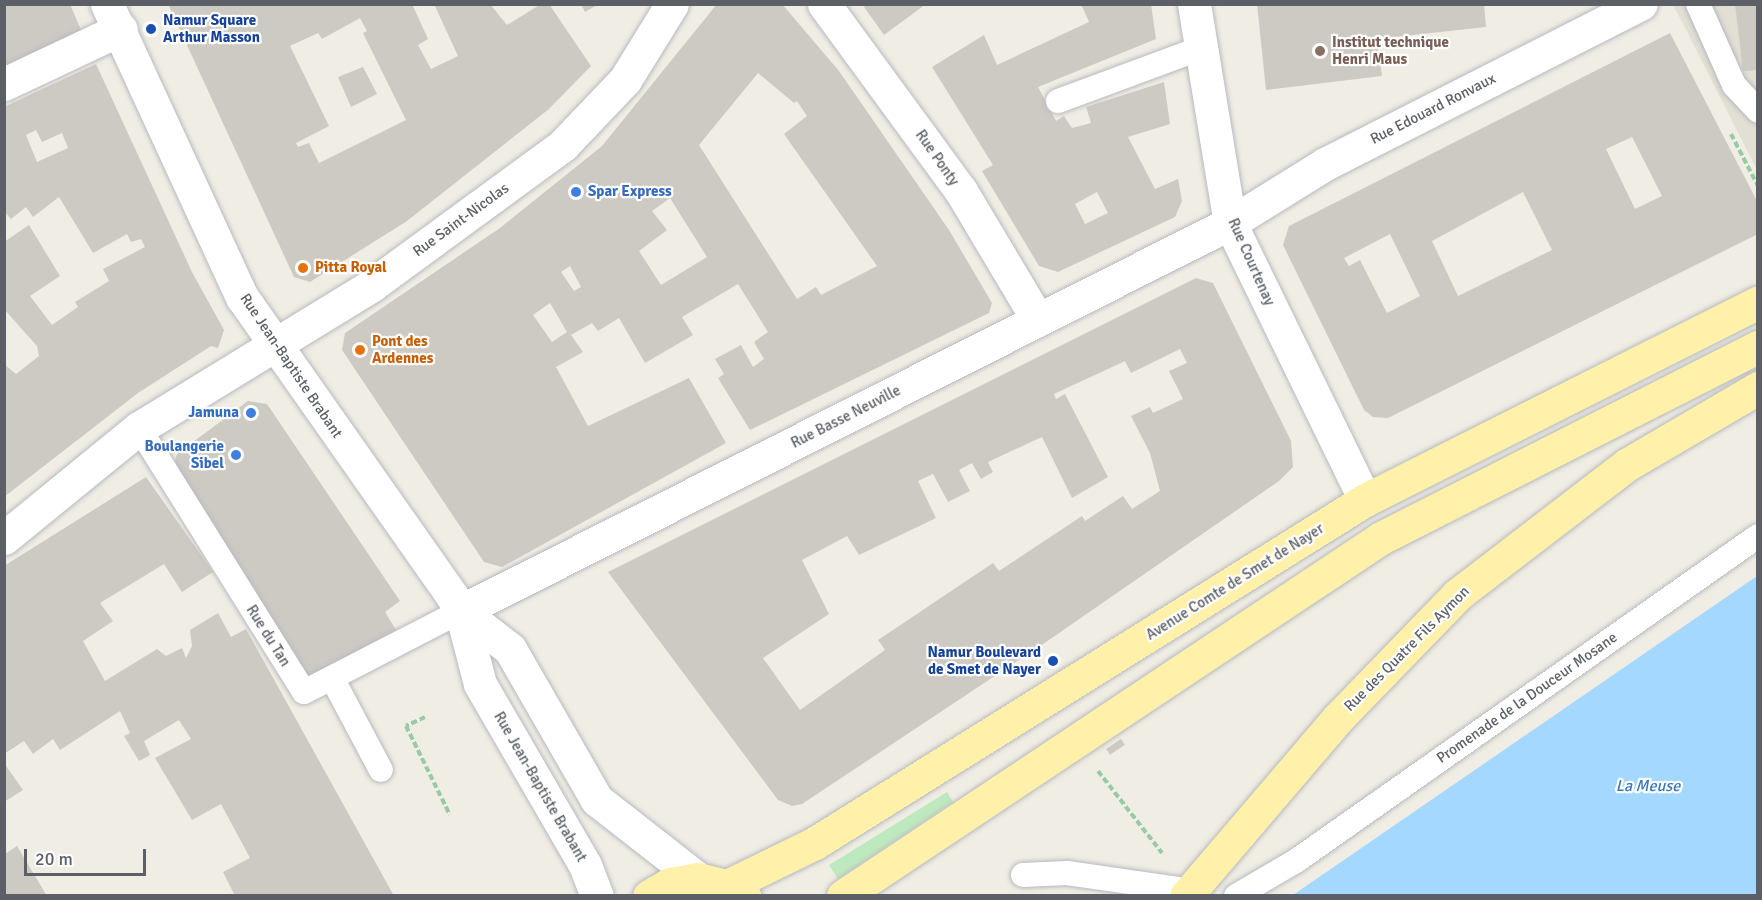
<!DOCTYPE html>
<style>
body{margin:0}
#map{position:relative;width:1762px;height:900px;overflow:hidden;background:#f0ede4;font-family:Signika,sans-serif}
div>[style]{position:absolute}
.education>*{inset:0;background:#e2dfd4}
.green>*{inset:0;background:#bee9be}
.water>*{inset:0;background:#a4d8ff}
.building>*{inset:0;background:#cdcac3;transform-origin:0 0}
.path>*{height:4px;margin-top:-2px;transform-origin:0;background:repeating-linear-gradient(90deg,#96cba6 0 6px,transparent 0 9px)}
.roads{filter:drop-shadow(0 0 2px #b6babf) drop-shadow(0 0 2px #b6babf)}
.service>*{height:24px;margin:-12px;padding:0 12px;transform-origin:12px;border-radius:12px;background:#fff}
.pedestrian>*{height:33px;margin:-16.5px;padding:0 16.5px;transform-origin:16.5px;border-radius:16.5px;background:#fff}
.minor>*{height:33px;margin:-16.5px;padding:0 16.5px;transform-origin:16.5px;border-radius:16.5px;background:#fff}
.tertiary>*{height:33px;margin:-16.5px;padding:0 16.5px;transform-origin:16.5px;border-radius:16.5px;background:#fff}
.primary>*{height:33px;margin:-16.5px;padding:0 16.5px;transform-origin:16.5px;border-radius:16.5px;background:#fff1a9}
.dots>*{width:16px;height:16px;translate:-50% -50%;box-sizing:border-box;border:3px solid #fff;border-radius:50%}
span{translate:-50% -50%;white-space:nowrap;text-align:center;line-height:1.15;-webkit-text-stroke:4.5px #fff;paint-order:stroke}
.transit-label{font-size:15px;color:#164399;font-weight:700}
.left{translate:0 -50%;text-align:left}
.right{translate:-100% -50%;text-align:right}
.education-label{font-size:15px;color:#785e54;font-weight:700}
.street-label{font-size:15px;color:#5c6066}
.shop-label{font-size:15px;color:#366cbe;font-weight:700}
.food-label{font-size:15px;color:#c56008;font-weight:700}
.water-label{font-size:16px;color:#3978ba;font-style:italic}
.frame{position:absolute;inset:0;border:6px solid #5c6066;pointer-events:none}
.scale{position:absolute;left:24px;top:849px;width:122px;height:27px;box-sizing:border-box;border:3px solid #5c6066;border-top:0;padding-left:8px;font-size:18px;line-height:21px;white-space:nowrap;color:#5c6066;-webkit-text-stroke:4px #fff;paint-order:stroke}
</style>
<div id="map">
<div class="education">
<div style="clip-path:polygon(1673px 5px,1757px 5px,1757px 170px,1682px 22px)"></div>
</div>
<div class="green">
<div style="clip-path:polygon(947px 792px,953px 802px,838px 879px,829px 865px)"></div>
</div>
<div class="water">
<div style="clip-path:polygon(1757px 576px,1757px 895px,1293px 895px)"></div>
</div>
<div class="building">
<div style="clip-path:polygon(4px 4px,70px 4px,81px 30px,4px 67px)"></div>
<div style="clip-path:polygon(evenodd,168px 4px,412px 4px,428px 39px,418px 45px,431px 69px,458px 56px,434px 4px,490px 4px,507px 25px,541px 4px,549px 4px,591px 66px,549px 109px,407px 221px,310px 282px,294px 277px,168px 4px,360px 18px,367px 31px,363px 33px,406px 120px,319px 163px,309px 143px,298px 147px,296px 143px,329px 126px,290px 46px,318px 33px,322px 39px,360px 18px)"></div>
<div style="clip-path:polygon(581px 4px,599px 4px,585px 12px)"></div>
<div style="clip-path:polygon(evenodd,717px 4px,782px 4px,839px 71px,949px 230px,992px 303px,989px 313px,750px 430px,718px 378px,724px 374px,715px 359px,741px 345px,753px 367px,764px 359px,754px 342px,768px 332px,738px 284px,682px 317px,693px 335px,645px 363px,619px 318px,598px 331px,592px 323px,571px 335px,583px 352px,556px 367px,588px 426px,689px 378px,726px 443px,502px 567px,484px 562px,342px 350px,345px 333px,500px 228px,602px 146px,717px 4px,758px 73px,794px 103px,797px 101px,807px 116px,784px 134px,877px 266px,821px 295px,816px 287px,797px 299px,699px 145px,758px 73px,717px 4px,670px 198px,707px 257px,661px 285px,639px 251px,667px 230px,652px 211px,670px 198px,717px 4px,570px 266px,581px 287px,574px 291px,561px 272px,570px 266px,717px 4px,550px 303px,567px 332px,552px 342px,533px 315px,550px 303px)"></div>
<div style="clip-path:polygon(867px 4px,926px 4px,884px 35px,864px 7px)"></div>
<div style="clip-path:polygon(evenodd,1081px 4px,1151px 4px,1156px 39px,1038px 87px,1056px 121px,1064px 116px,1072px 128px,1091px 123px,1086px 107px,1164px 82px,1170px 124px,1128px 137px,1155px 189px,1178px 179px,1182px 201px,1175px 217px,1058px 272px,1039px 266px,982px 171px,993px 165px,932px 67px,984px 35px,997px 65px,1089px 22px,1081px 4px,1097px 192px,1108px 213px,1085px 224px,1075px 204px,1097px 192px)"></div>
<div style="clip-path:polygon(1257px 4px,1484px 4px,1486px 27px,1377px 39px,1382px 76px,1266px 90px)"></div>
<div style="clip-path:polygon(1735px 4px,1758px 4px,1758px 70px,1743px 71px)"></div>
<div style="clip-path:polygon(evenodd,1670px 33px,1758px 203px,1758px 234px,1388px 418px,1373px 417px,1364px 410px,1283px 245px,1289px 226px,1670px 33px,1632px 137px,1662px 196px,1635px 209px,1606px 149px,1632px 137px,1670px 33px,1523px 192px,1552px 250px,1458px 296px,1432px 241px,1523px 192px,1670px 33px,1390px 234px,1420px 296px,1387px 313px,1360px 260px,1349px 266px,1344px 258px,1390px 234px)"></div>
<div style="clip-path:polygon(evenodd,96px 64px,192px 272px,224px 330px,218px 348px,211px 346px,138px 393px,4px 497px,4px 364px,16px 374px,39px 356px,37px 346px,4px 309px,4px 242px,29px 225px,60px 276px,30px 296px,52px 325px,78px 307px,75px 302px,109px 281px,103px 269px,145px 247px,141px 239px,131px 242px,127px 234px,93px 253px,59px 197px,33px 217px,26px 207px,11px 219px,4px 211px,4px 107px,96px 64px,36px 130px,42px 142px,62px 133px,68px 148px,37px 162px,26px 135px,36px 130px)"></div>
<div style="clip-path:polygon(363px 67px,377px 94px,351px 107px,338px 77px)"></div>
<div style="clip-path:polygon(evenodd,1196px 278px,1213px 283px,1291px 441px,1293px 467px,1279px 481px,1046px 642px,802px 804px,792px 806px,778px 800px,608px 572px,1196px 278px,1180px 349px,1187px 363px,1169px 371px,1183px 399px,1153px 413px,1150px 407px,1131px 416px,1150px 453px,1160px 491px,1132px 509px,1123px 496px,1085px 521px,1082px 516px,999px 571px,993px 563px,878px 640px,885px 650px,800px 710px,763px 658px,829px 614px,802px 560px,847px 536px,859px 555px,936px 518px,918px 481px,933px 474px,948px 502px,970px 491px,959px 470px,972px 463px,981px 479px,993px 472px,988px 462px,1042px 437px,1072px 498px,1108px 477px,1065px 394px,1056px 399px,1054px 394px,1125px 361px,1131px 373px,1180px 349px)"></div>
<div style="clip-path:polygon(248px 401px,267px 404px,400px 601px,385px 612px,396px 630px,309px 677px,173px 468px,177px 454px)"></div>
<div style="clip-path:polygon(146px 477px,213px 572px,182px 592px,164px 564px,100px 603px,113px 621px,83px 641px,105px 681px,157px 649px,166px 656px,182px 648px,186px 658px,192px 646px,190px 630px,218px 613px,231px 637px,246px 629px,394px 896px,235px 896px,223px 872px,250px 858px,221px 804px,192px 820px,155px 758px,191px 739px,179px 720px,144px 741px,150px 755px,139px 761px,124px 736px,130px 733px,120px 711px,60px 750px,53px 739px,33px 754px,24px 741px,4px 754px,4px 566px)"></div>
<div style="left:1121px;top:739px;width:7px;height:18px;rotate:56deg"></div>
<div style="clip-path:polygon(4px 763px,23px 790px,4px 802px)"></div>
<div style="clip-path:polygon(17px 846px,47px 896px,5px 896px,5px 854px)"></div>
</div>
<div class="path">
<div style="left:1731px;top:134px;width:59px;rotate:62.6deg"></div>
<div style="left:425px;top:717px;width:21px;rotate:155deg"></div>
<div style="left:406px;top:726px;width:99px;rotate:63.7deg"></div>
<div style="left:1098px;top:771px;width:104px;rotate:52deg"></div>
</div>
<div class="roads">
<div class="service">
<div style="left:1698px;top:4px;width:89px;rotate:66deg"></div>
<div style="left:1734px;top:85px;width:35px;rotate:47deg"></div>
<div style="left:1058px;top:101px;width:153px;rotate:-20.3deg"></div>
<div style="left:139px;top:428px;width:311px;rotate:58deg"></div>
<div style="left:304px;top:692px;width:177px;rotate:-27.3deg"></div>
<div style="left:332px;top:678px;width:104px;rotate:62deg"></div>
<div style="left:1023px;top:875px;width:44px;rotate:-2.6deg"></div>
<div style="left:1067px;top:873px;width:126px;rotate:8.2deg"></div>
<div style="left:1192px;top:891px;width:6px;rotate:51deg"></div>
<div style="left:1236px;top:896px;width:69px;rotate:-30.3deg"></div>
<div style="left:1296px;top:861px;width:565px;rotate:-35.12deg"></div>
</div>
<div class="pedestrian">
<div style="left:824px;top:4px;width:232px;rotate:53.8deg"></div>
<div style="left:961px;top:191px;width:150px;rotate:59.2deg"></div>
</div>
<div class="minor">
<div style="left:1194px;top:4px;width:222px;rotate:80.7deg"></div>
<div style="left:1230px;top:223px;width:308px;rotate:64deg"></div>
<div style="left:4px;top:84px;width:129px;rotate:-25.2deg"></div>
<div style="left:4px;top:538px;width:174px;rotate:-39.2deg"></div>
<div style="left:139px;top:428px;width:273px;rotate:-31.5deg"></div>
<div style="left:372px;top:285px;width:237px;rotate:-36.2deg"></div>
<div style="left:563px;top:145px;width:90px;rotate:-46.4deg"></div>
<div style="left:625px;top:80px;width:89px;rotate:-58.3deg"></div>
<div style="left:461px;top:611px;width:861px;rotate:-26.77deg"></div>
<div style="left:1230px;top:223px;width:112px;rotate:-31.8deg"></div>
<div style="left:1325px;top:164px;width:354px;rotate:-26.9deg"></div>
</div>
<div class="tertiary">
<div style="left:107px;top:4px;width:323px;rotate:65.3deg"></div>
<div style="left:242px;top:297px;width:365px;rotate:54.9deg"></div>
<div style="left:452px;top:596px;width:17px;rotate:59deg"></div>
<div style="left:461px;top:611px;width:75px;rotate:75.4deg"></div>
<div style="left:480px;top:684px;width:209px;rotate:59.9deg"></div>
<div style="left:585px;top:865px;width:33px;rotate:69deg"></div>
<div style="left:461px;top:611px;width:62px;rotate:37.8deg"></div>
<div style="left:510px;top:649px;width:174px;rotate:60.1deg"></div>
<div style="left:597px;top:800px;width:128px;rotate:38deg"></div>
</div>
<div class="primary">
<div style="left:727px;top:886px;width:98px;rotate:-26deg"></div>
<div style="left:815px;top:843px;width:648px;rotate:-31.95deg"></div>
<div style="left:1365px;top:500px;width:440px;rotate:-26.7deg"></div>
<div style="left:649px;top:896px;width:24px;rotate:-30deg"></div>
<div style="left:670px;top:884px;width:28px;rotate:-10deg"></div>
<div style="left:698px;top:879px;width:30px;rotate:14deg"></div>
<div style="left:727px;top:886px;width:20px;rotate:30deg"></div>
<div style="left:843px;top:896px;width:646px;rotate:-33.64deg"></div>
<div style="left:1381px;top:538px;width:423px;rotate:-26.9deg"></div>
<div style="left:1186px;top:896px;width:234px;rotate:-49.5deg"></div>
<div style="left:1338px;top:718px;width:171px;rotate:-45.9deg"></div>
<div style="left:1457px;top:595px;width:215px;rotate:-37.5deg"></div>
<div style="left:1628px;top:464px;width:151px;rotate:-30.3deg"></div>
</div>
</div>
<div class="dots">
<div style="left:151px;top:29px;background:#1a4fb4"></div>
<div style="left:1320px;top:51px;background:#8d6e63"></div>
<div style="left:576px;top:192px;background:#3f7fe0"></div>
<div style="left:303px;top:268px;background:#e8710a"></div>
<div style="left:360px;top:350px;background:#e8710a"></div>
<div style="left:251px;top:413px;background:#3f7fe0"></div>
<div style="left:236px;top:455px;background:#3f7fe0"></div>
<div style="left:1053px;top:661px;background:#1a4fb4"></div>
</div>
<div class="transit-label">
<span class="left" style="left:163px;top:29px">Namur Square<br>Arthur Masson</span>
<span class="right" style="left:1041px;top:661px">Namur Boulevard<br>de Smet de Nayer</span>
</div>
<div class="education-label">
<span class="left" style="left:1332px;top:51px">Institut technique<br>Henri Maus</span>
</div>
<div class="street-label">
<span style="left:1433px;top:109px;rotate:-27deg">Rue Edouard Ronvaux</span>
<span style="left:937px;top:158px;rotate:55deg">Rue Ponty</span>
<span style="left:461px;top:220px;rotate:-36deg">Rue Saint-Nicolas</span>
<span style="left:1251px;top:262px;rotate:66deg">Rue Courtenay</span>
<span style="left:291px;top:366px;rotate:56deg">Rue Jean-Baptiste Brabant</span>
<span style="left:846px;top:417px;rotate:-27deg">Rue Basse Neuville</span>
<span style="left:1235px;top:582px;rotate:-32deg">Avenue Comte de Smet de Nayer</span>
<span style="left:268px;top:636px;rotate:58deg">Rue du Tan</span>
<span style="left:1407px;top:649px;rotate:-45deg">Rue des Quatre Fils Aymon</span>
<span style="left:1527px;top:698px;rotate:-35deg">Promenade de la Douceur Mosane</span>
<span style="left:540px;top:787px;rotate:60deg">Rue Jean-Baptiste Brabant</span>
</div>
<div class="shop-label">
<span class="left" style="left:588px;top:192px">Spar Express</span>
<span class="right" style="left:239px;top:413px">Jamuna</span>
<span class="right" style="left:224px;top:455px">Boulangerie<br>Sibel</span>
</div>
<div class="food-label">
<span class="left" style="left:315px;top:268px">Pitta Royal</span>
<span class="left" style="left:372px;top:350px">Pont des<br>Ardennes</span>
</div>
<div class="water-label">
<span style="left:1648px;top:786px">La Meuse</span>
</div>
<div class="frame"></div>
<div class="scale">20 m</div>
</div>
